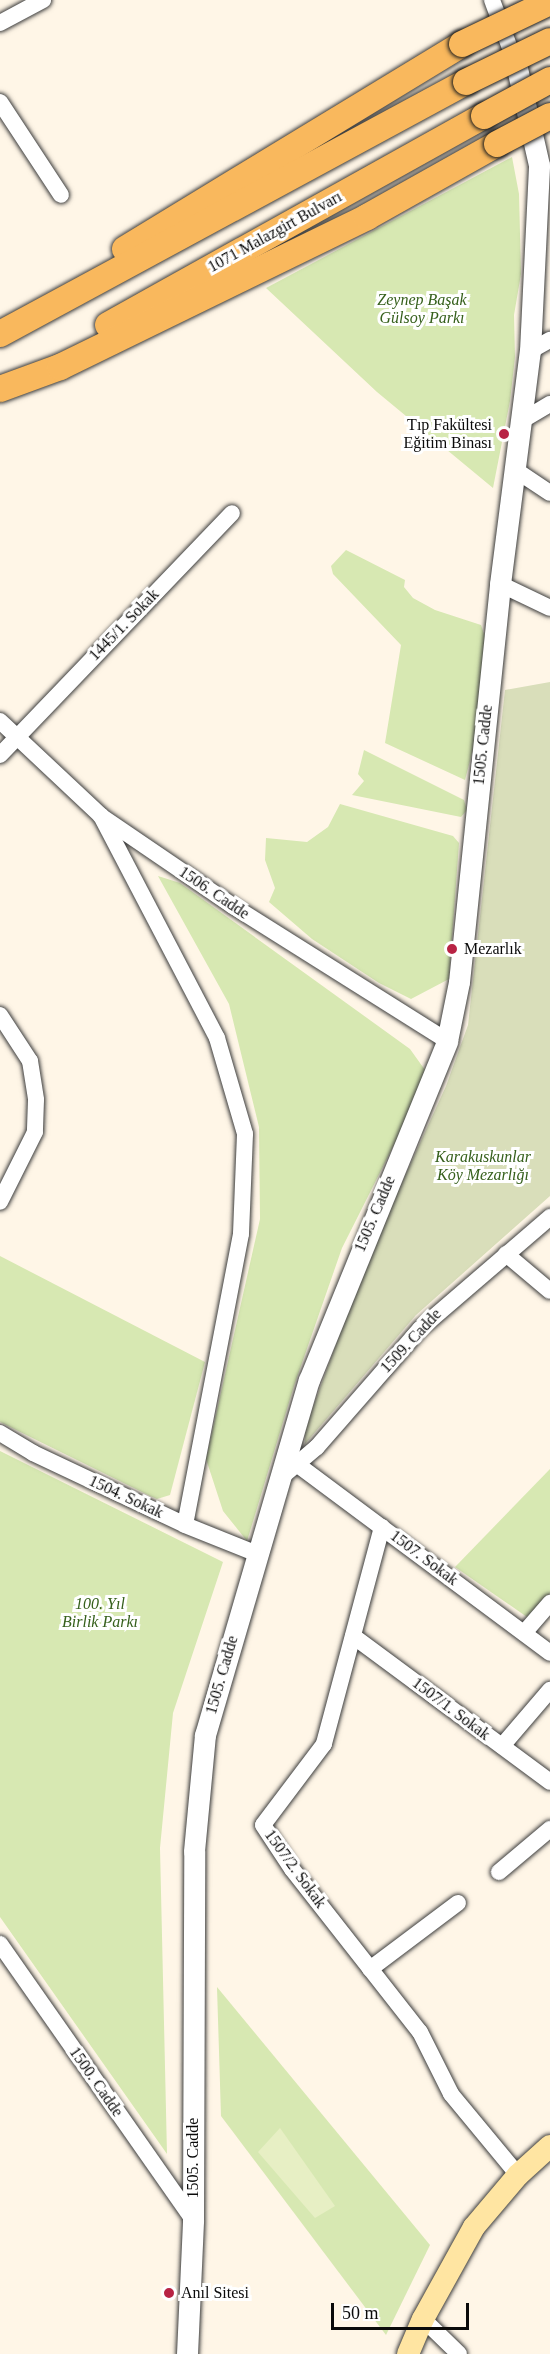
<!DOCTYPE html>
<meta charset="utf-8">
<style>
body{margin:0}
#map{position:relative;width:550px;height:2354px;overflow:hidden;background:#fff6e7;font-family:Georgia,serif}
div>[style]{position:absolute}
.green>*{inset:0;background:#d7e8b2}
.cemetery>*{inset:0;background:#d9deba}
.pitch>*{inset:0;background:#e7efc4}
.roads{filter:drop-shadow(0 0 2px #3d3d3d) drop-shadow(0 0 2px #3d3d3d)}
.minor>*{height:16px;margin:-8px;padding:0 8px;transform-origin:8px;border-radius:8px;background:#fff}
.tertiary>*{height:21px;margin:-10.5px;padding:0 10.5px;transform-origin:10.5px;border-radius:10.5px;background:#fff}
.secondary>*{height:22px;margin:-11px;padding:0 11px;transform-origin:11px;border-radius:11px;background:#ffe5a2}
.primary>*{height:26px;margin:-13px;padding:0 13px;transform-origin:13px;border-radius:13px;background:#f9b85d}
.bridges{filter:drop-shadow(0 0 2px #1b1b1b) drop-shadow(0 0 2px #1b1b1b)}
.primary-bridge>*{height:26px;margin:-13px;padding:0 13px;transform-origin:13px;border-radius:13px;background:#f9b85d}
.dots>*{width:16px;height:16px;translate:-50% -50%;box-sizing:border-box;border:3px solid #fff;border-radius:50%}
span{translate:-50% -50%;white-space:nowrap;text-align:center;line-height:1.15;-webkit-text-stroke:6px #fff;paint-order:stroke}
.street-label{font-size:16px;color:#0a0a0a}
.park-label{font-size:16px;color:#36601c;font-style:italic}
.poi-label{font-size:16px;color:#0a0a0a}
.right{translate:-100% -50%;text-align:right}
.left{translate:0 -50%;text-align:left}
.scale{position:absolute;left:331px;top:2303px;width:138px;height:27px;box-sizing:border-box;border:3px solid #0a0a0a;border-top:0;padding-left:8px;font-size:18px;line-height:21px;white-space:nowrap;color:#0a0a0a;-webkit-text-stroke:4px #fff;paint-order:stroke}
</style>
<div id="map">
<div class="green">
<div style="clip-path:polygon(512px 157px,519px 194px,521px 274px,514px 315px,515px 357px,510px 401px,493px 488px,377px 392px,266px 288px)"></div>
<div style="clip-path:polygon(346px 550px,405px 580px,404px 587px,413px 598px,435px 610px,481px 625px,485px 637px,477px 734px,465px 780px,385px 743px,401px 645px,333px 574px,331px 566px)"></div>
<div style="clip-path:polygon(364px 750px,464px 800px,467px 810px,461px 817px,352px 795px,364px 781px,358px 774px)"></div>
<div style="clip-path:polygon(340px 804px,453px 836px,459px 843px,449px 979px,411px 999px,379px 983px,312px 939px,269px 902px,275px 888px,265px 860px,266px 838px,307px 842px,328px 827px)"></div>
<div style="clip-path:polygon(158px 876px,180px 883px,410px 1049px,425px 1070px,413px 1107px,342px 1248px,294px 1386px,247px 1541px,223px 1511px,206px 1459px,260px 1219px,259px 1127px,229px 1004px)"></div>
<div style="clip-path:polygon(0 1256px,205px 1362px,170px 1495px,157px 1499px,150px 1496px,0 1422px)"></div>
<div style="clip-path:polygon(0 1451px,223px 1562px,173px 1713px,160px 1848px,167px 2154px,0 1917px)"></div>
<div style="clip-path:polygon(550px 1469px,550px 1593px,527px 1617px,455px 1567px)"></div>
<div style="clip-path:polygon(217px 1987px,430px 2245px,386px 2335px,221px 2116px)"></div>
</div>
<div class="cemetery">
<div style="clip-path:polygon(550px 682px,550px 1196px,416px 1315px,305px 1444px,305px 1429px,368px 1257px,446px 1086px,468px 1025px,505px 690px)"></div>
</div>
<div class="pitch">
<div style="clip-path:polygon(280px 2128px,335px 2206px,315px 2218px,258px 2152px)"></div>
</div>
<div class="roads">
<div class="minor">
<div style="left:492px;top:0;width:72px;rotate:69.5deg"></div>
<div style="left:0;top:23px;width:49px;rotate:-28.1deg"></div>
<div style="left:0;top:102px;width:111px;rotate:56.7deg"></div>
<div style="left:530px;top:351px;width:23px;rotate:-29deg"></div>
<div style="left:523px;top:420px;width:31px;rotate:-31deg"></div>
<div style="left:514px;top:469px;width:43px;rotate:33.7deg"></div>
<div style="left:500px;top:584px;width:55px;rotate:25.6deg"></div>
<div style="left:0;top:721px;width:139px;rotate:43.2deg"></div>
<div style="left:101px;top:816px;width:160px;rotate:34.3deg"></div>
<div style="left:233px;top:906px;width:253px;rotate:32.2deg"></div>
<div style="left:0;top:755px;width:335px;rotate:-46.2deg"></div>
<div style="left:101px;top:816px;width:250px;rotate:62.4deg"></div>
<div style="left:217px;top:1038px;width:100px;rotate:73.7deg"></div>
<div style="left:245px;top:1134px;width:100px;rotate:92.3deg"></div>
<div style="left:241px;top:1234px;width:296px;rotate:100.9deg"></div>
<div style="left:0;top:1015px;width:55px;rotate:56.9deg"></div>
<div style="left:30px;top:1061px;width:39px;rotate:81deg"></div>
<div style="left:36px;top:1100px;width:32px;rotate:92deg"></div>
<div style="left:35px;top:1132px;width:78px;rotate:116.6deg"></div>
<div style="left:506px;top:1254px;width:57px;rotate:40.1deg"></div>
<div style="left:0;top:1433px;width:39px;rotate:31deg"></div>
<div style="left:33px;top:1453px;width:168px;rotate:25.3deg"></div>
<div style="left:185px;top:1525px;width:75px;rotate:21.8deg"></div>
<div style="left:298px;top:1465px;width:314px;rotate:36.7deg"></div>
<div style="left:284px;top:1475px;width:43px;rotate:-40.3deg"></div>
<div style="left:317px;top:1447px;width:157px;rotate:-48.9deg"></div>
<div style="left:420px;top:1329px;width:172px;rotate:-40.7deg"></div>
<div style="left:382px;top:1527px;width:225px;rotate:105deg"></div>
<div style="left:324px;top:1744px;width:101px;rotate:127deg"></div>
<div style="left:263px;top:1825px;width:53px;rotate:56.6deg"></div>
<div style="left:292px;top:1869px;width:207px;rotate:51.9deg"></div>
<div style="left:420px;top:2032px;width:69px;rotate:63.4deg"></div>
<div style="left:451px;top:2094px;width:105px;rotate:50.4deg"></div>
<div style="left:524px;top:1633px;width:40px;rotate:-49deg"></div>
<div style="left:353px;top:1636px;width:245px;rotate:36.5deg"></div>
<div style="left:502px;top:1746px;width:74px;rotate:-49.4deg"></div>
<div style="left:499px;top:1872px;width:67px;rotate:-40.1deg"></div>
<div style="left:0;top:1944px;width:337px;rotate:55deg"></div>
<div style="left:370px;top:1969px;width:110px;rotate:-36.9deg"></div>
<div style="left:423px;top:2319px;width:50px;rotate:44.2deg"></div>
</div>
<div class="tertiary">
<div style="left:187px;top:2354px;width:134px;rotate:-87.4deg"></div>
<div style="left:193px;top:2220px;width:369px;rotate:-89.8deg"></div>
<div style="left:194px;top:1851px;width:117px;rotate:-84.6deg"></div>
<div style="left:205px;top:1735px;width:370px;rotate:-73.7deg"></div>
<div style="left:309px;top:1380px;width:366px;rotate:-67.8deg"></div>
<div style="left:447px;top:1041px;width:60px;rotate:-78.5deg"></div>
<div style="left:459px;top:982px;width:400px;rotate:-84.1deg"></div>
<div style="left:500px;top:584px;width:235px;rotate:-82.7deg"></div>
<div style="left:530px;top:351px;width:186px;rotate:-87.2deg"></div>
<div style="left:539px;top:165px;width:99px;rotate:-102.8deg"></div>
</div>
<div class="secondary">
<div style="left:408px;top:2354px;width:38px;rotate:-67deg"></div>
<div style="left:423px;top:2319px;width:105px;rotate:-61deg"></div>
<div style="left:474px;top:2227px;width:68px;rotate:-49.8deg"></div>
<div style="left:518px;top:2175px;width:43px;rotate:-42.2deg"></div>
</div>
<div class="primary">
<div style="left:125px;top:249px;width:394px;rotate:-31.3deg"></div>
<div style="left:108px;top:325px;width:430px;rotate:-29.1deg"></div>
<div style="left:0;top:334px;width:530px;rotate:-28.4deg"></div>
<div style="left:0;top:389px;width:64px;rotate:-20.1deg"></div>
<div style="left:60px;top:367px;width:342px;rotate:-26deg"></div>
<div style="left:367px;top:217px;width:149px;rotate:-29.3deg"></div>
</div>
</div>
<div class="bridges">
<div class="primary-bridge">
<div style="left:462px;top:44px;width:98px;rotate:-25.5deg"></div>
<div style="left:466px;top:82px;width:93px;rotate:-26deg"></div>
<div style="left:484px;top:116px;width:75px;rotate:-28.6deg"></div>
<div style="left:497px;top:144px;width:60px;rotate:-27.8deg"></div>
</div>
</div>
<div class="dots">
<div style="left:504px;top:434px;background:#b82344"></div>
<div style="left:452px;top:949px;background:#b82344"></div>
<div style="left:169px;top:2293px;background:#b82344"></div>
</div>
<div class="street-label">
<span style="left:275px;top:232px;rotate:-29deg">1071 Malazgirt Bulvarı</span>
<span style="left:124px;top:625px;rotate:-46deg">1445/1. Sokak</span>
<span style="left:483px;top:745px;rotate:-84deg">1505. Cadde</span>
<span style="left:214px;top:893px;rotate:34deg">1506. Cadde</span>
<span style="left:375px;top:1214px;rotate:-67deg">1505. Cadde</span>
<span style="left:411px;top:1341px;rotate:-47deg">1509. Cadde</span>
<span style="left:126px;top:1497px;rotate:25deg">1504. Sokak</span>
<span style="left:424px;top:1558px;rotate:37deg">1507. Sokak</span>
<span style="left:222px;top:1675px;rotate:-74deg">1505. Cadde</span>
<span style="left:451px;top:1709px;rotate:37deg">1507/1. Sokak</span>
<span style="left:295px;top:1869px;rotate:54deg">1507/2. Sokak</span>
<span style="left:96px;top:2082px;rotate:55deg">1500. Cadde</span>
<span style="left:193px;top:2158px;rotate:-90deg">1505. Cadde</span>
</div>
<div class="park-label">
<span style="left:422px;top:309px">Zeynep Başak<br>Gülsoy Parkı</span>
<span style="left:483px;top:1166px">Karakuskunlar<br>Köy Mezarlığı</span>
<span style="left:100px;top:1613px">100. Yıl<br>Birlik Parkı</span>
</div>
<div class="poi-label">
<span class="right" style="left:492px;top:434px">Tıp Fakültesi<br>Eğitim Binası</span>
<span class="left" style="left:464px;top:949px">Mezarlık</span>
<span class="left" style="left:181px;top:2293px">Anıl Sitesi</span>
</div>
<div class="scale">50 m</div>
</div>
